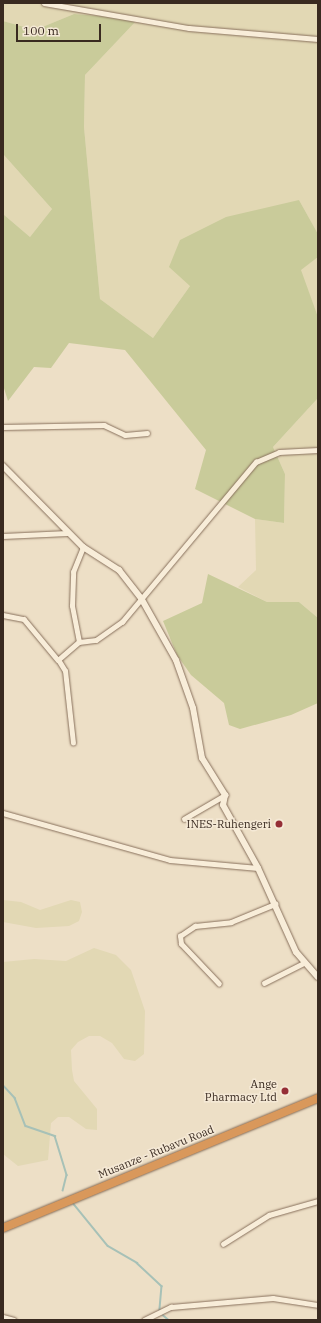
<!DOCTYPE html>
<style>
body{margin:0}
#map{position:relative;width:321px;height:1323px;overflow:hidden;background:#eddfc6;font-family:"IBM Plex Serif",serif}
div>[style]{position:absolute}
.farmland>*{inset:0;background:#e2d8b4}
.green>*{inset:0;background:#c9cb9a}
.stream>*{height:1.5px;margin:-0.75px;padding:0 0.75px;transform-origin:0.75px;border-radius:0.75px;background:#a7c1b7}
.roads{filter:drop-shadow(0 0 1px #88705c) drop-shadow(0 0 1px #88705c)}
.street>*{height:4.5px;margin:-2.25px;padding:0 2.25px;transform-origin:2.25px;border-radius:2.25px;background:#f8edd9}
.secondary>*{height:6px;margin:-3px;padding:0 3px;transform-origin:3px;border-radius:3px;background:#f8edd9}
.highway>*{height:8px;margin:-4px;padding:0 4px;transform-origin:4px;border-radius:4px;background:#d9985b}
.dots>*{width:11px;height:11px;translate:-50% -50%;box-sizing:border-box;border:2px solid #f5e9d6;border-radius:50%}
span{translate:-50% -50%;white-space:nowrap;text-align:center;line-height:1.15;-webkit-text-stroke:3px #f5e9d6;paint-order:stroke}
.poi-label{font-size:11px;color:#392a20}
.right{translate:-100% -50%;text-align:right}
.street-label{font-size:11px;color:#392a20}
.frame{position:absolute;inset:0;border:4px solid #392a20;pointer-events:none}
.scale{position:absolute;left:16px;top:24px;width:85px;height:18px;box-sizing:border-box;border:2px solid #392a20;border-top:0;padding-left:5px;font-size:12px;line-height:14px;white-space:nowrap;color:#392a20;-webkit-text-stroke:3px #f5e9d6;paint-order:stroke}
</style>
<div id="map">
<div class="farmland">
<div style="clip-path:polygon(3px 3px,318px 3px,318px 234px,299px 200px,190px 286px,153px 338px,100px 299px,84px 127px,85px 75px,138px 19px,74px 14px,35px 30px,3px 21px)"></div>
<div style="clip-path:polygon(3px 154px,52px 209px,30px 237px,3px 214px)"></div>
<div style="clip-path:polygon(318px 257px,318px 317px,300px 270px)"></div>
<div style="clip-path:polygon(318px 398px,318px 618px,299px 602px,267px 602px,238px 587px,256px 570px,255px 519px,284px 523px,285px 474px,273px 447px)"></div>
<div style="clip-path:polygon(3px 900px,21px 902px,40px 910px,71px 900px,80px 902px,82px 912px,79px 921px,69px 926px,36px 928px,3px 922px)"></div>
<div style="clip-path:polygon(94px 948px,116px 955px,131px 970px,145px 1011px,144px 1054px,135px 1061px,124px 1059px,112px 1043px,100px 1036px,89px 1036px,78px 1042px,71px 1050px,72px 1070px,74px 1081px,97px 1109px,97px 1130px,86px 1129px,69px 1117px,58px 1117px,51px 1123px,48px 1160px,18px 1166px,3px 1154px,3px 962px,34px 959px,66px 961px)"></div>
</div>
<div class="green">
<div style="clip-path:polygon(74px 14px,138px 19px,85px 75px,84px 127px,100px 299px,153px 338px,190px 286px,169px 267px,180px 240px,226px 217px,299px 200px,318px 234px,318px 257px,301px 270px,318px 317px,318px 398px,273px 447px,285px 474px,284px 523px,255px 519px,195px 489px,206px 450px,125px 350px,69px 343px,51px 368px,34px 367px,8px 401px,3px 385px,3px 214px,30px 237px,52px 209px,3px 154px,3px 21px,35px 30px)"></div>
<div style="clip-path:polygon(208px 574px,267px 602px,299px 602px,318px 618px,318px 703px,291px 715px,240px 729px,229px 725px,224px 703px,191px 675px,177px 655px,163px 621px,202px 603px)"></div>
</div>
<div class="stream">
<div style="left:3px;top:1085px;width:18px;rotate:47deg"></div>
<div style="left:15px;top:1098px;width:30px;rotate:69deg"></div>
<div style="left:26px;top:1126px;width:31px;rotate:19deg"></div>
<div style="left:55px;top:1136px;width:41px;rotate:72.9deg"></div>
<div style="left:67px;top:1175px;width:16px;rotate:104deg"></div>
<div style="left:73px;top:1203px;width:55px;rotate:50.9deg"></div>
<div style="left:108px;top:1246px;width:34px;rotate:30deg"></div>
<div style="left:137px;top:1263px;width:34px;rotate:43deg"></div>
<div style="left:162px;top:1286px;width:25px;rotate:95deg"></div>
<div style="left:163px;top:1315px;width:8px;rotate:40deg"></div>
</div>
<div class="roads">
<div class="street">
<div style="left:44px;top:3px;width:147px;rotate:9.8deg"></div>
<div style="left:189px;top:28px;width:129px;rotate:4.9deg"></div>
<div style="left:3px;top:427px;width:101px;rotate:-1.1deg"></div>
<div style="left:104px;top:425px;width:23px;rotate:25deg"></div>
<div style="left:125px;top:435px;width:22px;rotate:-5deg"></div>
<div style="left:3px;top:536px;width:64px;rotate:-2.7deg"></div>
<div style="left:3px;top:615px;width:21px;rotate:11deg"></div>
<div style="left:24px;top:619px;width:53px;rotate:50.3deg"></div>
<div style="left:79px;top:642px;width:17px;rotate:-7deg"></div>
<div style="left:96px;top:640px;width:32px;rotate:-35deg"></div>
<div style="left:122px;top:622px;width:209px;rotate:-50.1deg"></div>
<div style="left:256px;top:462px;width:25px;rotate:-23deg"></div>
<div style="left:279px;top:452px;width:39px;rotate:-3deg"></div>
<div style="left:73px;top:743px;width:72px;rotate:-96.3deg"></div>
<div style="left:65px;top:671px;width:13px;rotate:-122deg"></div>
<div style="left:58px;top:660px;width:28px;rotate:-41deg"></div>
<div style="left:79px;top:642px;width:37px;rotate:-101deg"></div>
<div style="left:72px;top:606px;width:34px;rotate:-88deg"></div>
<div style="left:73px;top:572px;width:27px;rotate:-68deg"></div>
<div style="left:3px;top:813px;width:173px;rotate:15.7deg"></div>
<div style="left:170px;top:860px;width:88px;rotate:5.2deg"></div>
<div style="left:184px;top:819px;width:48px;rotate:-30.3deg"></div>
<div style="left:264px;top:983px;width:45px;rotate:-26.6deg"></div>
<div style="left:219px;top:984px;width:55px;rotate:-133.5deg"></div>
<div style="left:181px;top:944px;width:8px;rotate:-97deg"></div>
<div style="left:180px;top:936px;width:18px;rotate:-34deg"></div>
<div style="left:195px;top:926px;width:36px;rotate:-6deg"></div>
<div style="left:231px;top:922px;width:48px;rotate:-22.2deg"></div>
<div style="left:223px;top:1244px;width:54px;rotate:-32.2deg"></div>
<div style="left:269px;top:1215px;width:51px;rotate:-15.9deg"></div>
<div style="left:3px;top:1317px;width:11px;rotate:15deg"></div>
<div style="left:144px;top:1320px;width:30px;rotate:-26deg"></div>
<div style="left:171px;top:1307px;width:102px;rotate:-5deg"></div>
<div style="left:273px;top:1298px;width:46px;rotate:8.8deg"></div>
</div>
<div class="secondary">
<div style="left:3px;top:466px;width:114px;rotate:45.4deg"></div>
<div style="left:83px;top:547px;width:43px;rotate:32.6deg"></div>
<div style="left:119px;top:570px;width:36px;rotate:52deg"></div>
<div style="left:141px;top:598px;width:71px;rotate:60.6deg"></div>
<div style="left:176px;top:660px;width:51px;rotate:70.5deg"></div>
<div style="left:193px;top:708px;width:51px;rotate:79.8deg"></div>
<div style="left:202px;top:758px;width:44px;rotate:58.1deg"></div>
<div style="left:225px;top:795px;width:10px;rotate:101deg"></div>
<div style="left:223px;top:805px;width:72px;rotate:60.9deg"></div>
<div style="left:258px;top:868px;width:92px;rotate:65.7deg"></div>
<div style="left:296px;top:952px;width:33px;rotate:49deg"></div>
</div>
<div class="highway">
<div style="left:3px;top:1228px;width:341px;rotate:-22.4deg"></div>
</div>
</div>
<div class="dots">
<div style="left:279px;top:824px;background:#952e36"></div>
<div style="left:285px;top:1091px;background:#952e36"></div>
</div>
<div class="poi-label">
<span class="right" style="left:271px;top:824px">INES-Ruhengeri</span>
<span class="right" style="left:277px;top:1091px">Ange<br>Pharmacy Ltd</span>
</div>
<div class="street-label">
<span style="left:156px;top:1152px;rotate:-22deg">Musanze - Rubavu Road</span>
</div>
<div class="frame"></div>
<div class="scale">100 m</div>
</div>
